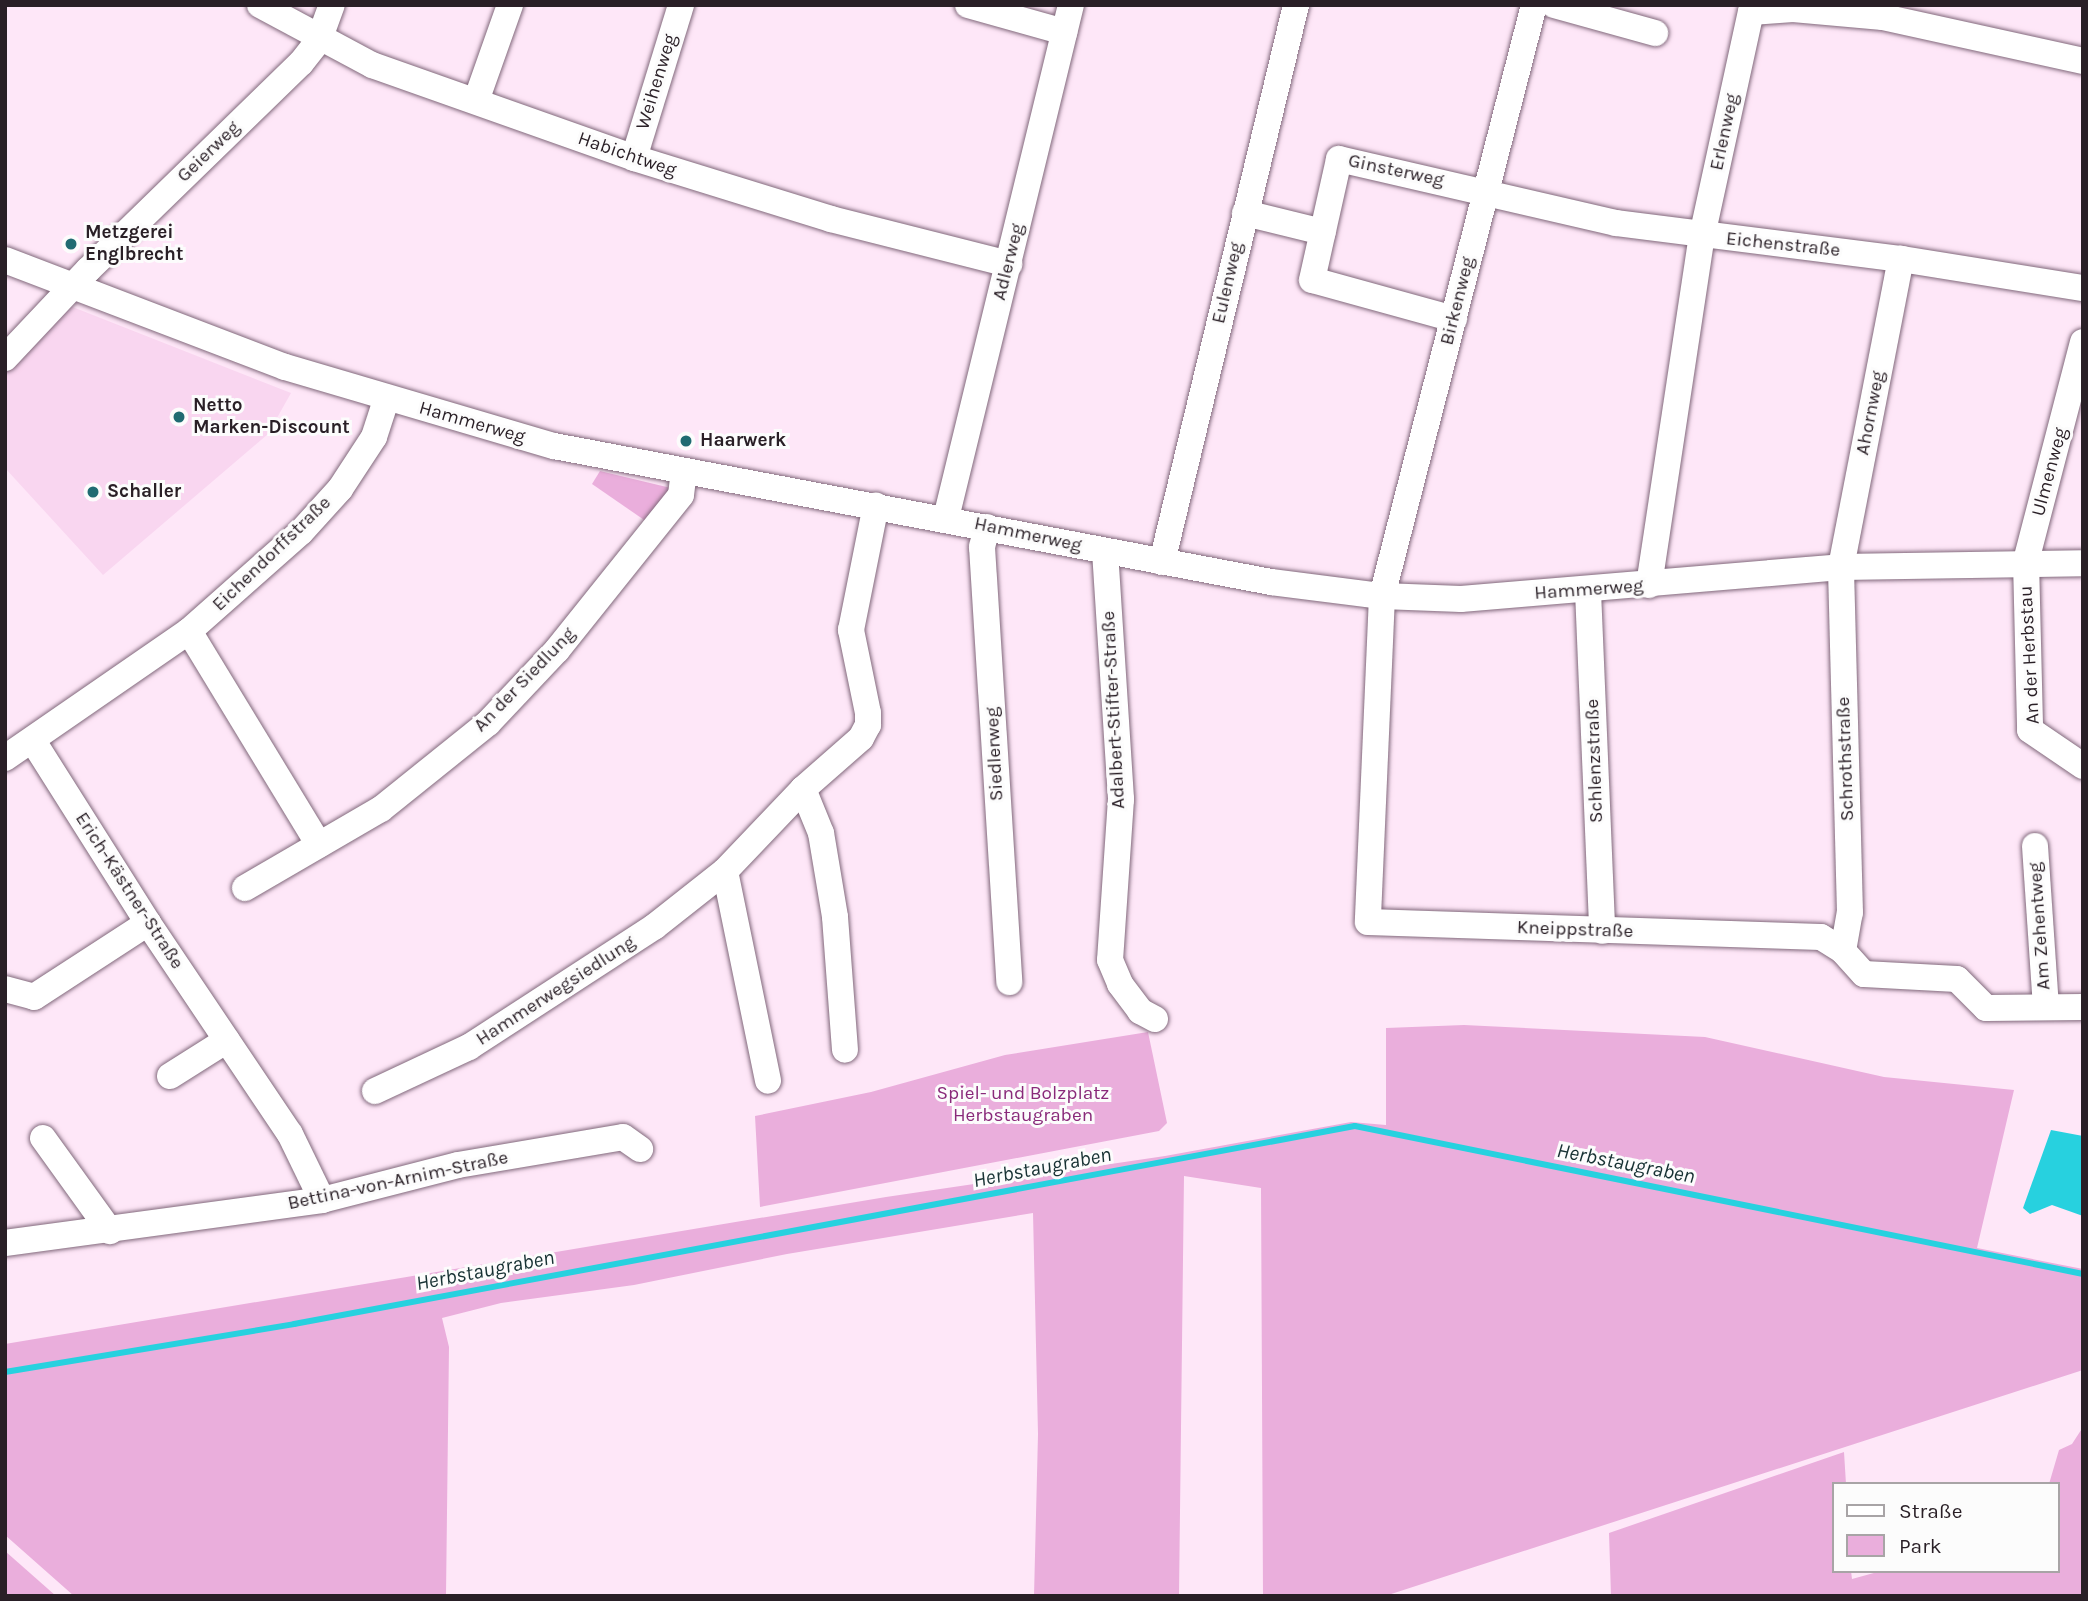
<!DOCTYPE html>
<meta charset="utf-8">
<style>
body{margin:0}
#map{position:relative;width:2088px;height:1601px;overflow:hidden;background:#fee7f8;font-family:Karla,sans-serif}
div>[style]{position:absolute}
.built>*{inset:0;background:#f9d6f0}
.green>*{inset:0;background:#eaaedc}
.water>*{inset:0;background:#27d1df}
.stream>*{height:6px;margin:-3px;padding:0 3px;transform-origin:3px;border-radius:3px;background:#27d1df}
.roads{filter:drop-shadow(0 0 2px #81687b) drop-shadow(0 0 2px #81687b)}
.minor>*{height:26px;margin:-13px;padding:0 13px;transform-origin:13px;border-radius:13px;background:#fff}
.dots>*{width:19px;height:19px;translate:-50% -50%;box-sizing:border-box;border:4px solid #fcfcfc;border-radius:50%}
span{translate:-50% -50%;white-space:nowrap;text-align:center;line-height:1.15;-webkit-text-stroke:6px #fcfcfc;paint-order:stroke}
.street-label{font-size:19px;color:#291f26}
.poi-label{font-size:19px;color:#291f26;font-weight:700}
.left{translate:0 -50%;text-align:left}
.park-label{font-size:19px;color:#892a7a}
.water-label{font-size:21px;color:#173133;font-style:italic}
.frame{position:absolute;inset:0;border:7px solid #291f26;pointer-events:none}
.legend{position:absolute;left:1832px;top:1482px;width:228px;height:91px;box-sizing:border-box;background:#fcfcfc;border:2px solid #a8a4a6;margin:0;padding:9px 12px;list-style:none;font-size:21px;color:#291f26}
.legend li{display:flex;align-items:center;gap:14px;height:35px}
.legend b{width:35px;border:2px solid #a8a4a6}
</style>
<div id="map">
<div class="built">
<div style="clip-path:polygon(65px 304px,291px 393px,268px 434px,103px 575px,5px 468px,5px 368px)"></div>
</div>
<div class="green">
<div style="clip-path:polygon(600px 471px,675px 489px,650px 524px,592px 484px)"></div>
<div style="clip-path:polygon(1464px 1025px,1705px 1037px,1884px 1077px,2014px 1090px,1977px 1248px,2083px 1269px,2083px 1370px,1385px 1596px,1263px 1596px,1261px 1188px,1184px 1176px,1179px 1596px,1034px 1596px,1038px 1434px,1033px 1213px,787px 1254px,634px 1285px,501px 1303px,442px 1318px,449px 1347px,446px 1596px,74px 1596px,5px 1535px,5px 1344px,886px 1197px,1165px 1156px,1351px 1122px,1386px 1125px,1386px 1028px)"></div>
<div style="clip-path:polygon(1148px 1032px,1167px 1123px,1159px 1131px,760px 1207px,755px 1116px,871px 1092px,1005px 1055px)"></div>
<div style="clip-path:polygon(2083px 1427px,2083px 1596px,1611px 1596px,1609px 1533px,1844px 1452px,1846px 1484px,1834px 1484px,1834px 1571px,1851px 1571px,1852px 1579px,1881px 1571px,2058px 1571px,2058px 1484px,2049px 1484px,2059px 1450px,2072px 1444px)"></div>
<div style="clip-path:polygon(5px 1551px,56px 1596px,5px 1596px)"></div>
</div>
<div class="water">
<div style="clip-path:polygon(2051px 1130px,2083px 1136px,2083px 1216px,2052px 1205px,2030px 1214px,2023px 1208px)"></div>
</div>
<div class="stream">
<div style="left:5px;top:1372px;width:293px;rotate:-9.4deg"></div>
<div style="left:294px;top:1324px;width:1079px;rotate:-10.57deg"></div>
<div style="left:1355px;top:1126px;width:743px;rotate:11.49deg"></div>
</div>
<div class="roads">
<div class="minor">
<div style="left:260px;top:5px;width:127px;rotate:28.2deg"></div>
<div style="left:372px;top:65px;width:278px;rotate:19.5deg"></div>
<div style="left:634px;top:158px;width:206px;rotate:17.2deg"></div>
<div style="left:831px;top:219px;width:184px;rotate:14.2deg"></div>
<div style="left:968px;top:5px;width:100px;rotate:15.7deg"></div>
<div style="left:1534px;top:5px;width:610px;rotate:104.42deg"></div>
<div style="left:1382px;top:596px;width:326px;rotate:92.5deg"></div>
<div style="left:1368px;top:922px;width:453px;rotate:1.9deg"></div>
<div style="left:1821px;top:937px;width:26px;rotate:32deg"></div>
<div style="left:1843px;top:951px;width:31px;rotate:48deg"></div>
<div style="left:1864px;top:974px;width:93px;rotate:3.1deg"></div>
<div style="left:1957px;top:979px;width:41px;rotate:45deg"></div>
<div style="left:1986px;top:1008px;width:97px;rotate:-0.6deg"></div>
<div style="left:1554px;top:5px;width:105px;rotate:15.5deg"></div>
<div style="left:476px;top:101px;width:102px;rotate:-70.5deg"></div>
<div style="left:634px;top:158px;width:160px;rotate:-72.9deg"></div>
<div style="left:1245px;top:213px;width:80px;rotate:13.7deg"></div>
<div style="left:5px;top:260px;width:300px;rotate:20.9deg"></div>
<div style="left:285px;top:367px;width:280px;rotate:16.4deg"></div>
<div style="left:554px;top:446px;width:730px;rotate:10.74deg"></div>
<div style="left:1271px;top:582px;width:112px;rotate:7.2deg"></div>
<div style="left:1382px;top:596px;width:79px;rotate:2.2deg"></div>
<div style="left:1461px;top:599px;width:381px;rotate:-4.8deg"></div>
<div style="left:1841px;top:567px;width:242px;rotate:-0.9deg"></div>
<div style="left:1454px;top:319px;width:147px;rotate:-164.6deg"></div>
<div style="left:1312px;top:280px;width:124px;rotate:-77.4deg"></div>
<div style="left:1339px;top:159px;width:284px;rotate:13deg"></div>
<div style="left:1616px;top:223px;width:287px;rotate:7.2deg"></div>
<div style="left:1901px;top:259px;width:184px;rotate:9.1deg"></div>
<div style="left:2083px;top:342px;width:226px;rotate:104.6deg"></div>
<div style="left:2026px;top:561px;width:169px;rotate:88.6deg"></div>
<div style="left:2030px;top:730px;width:64px;rotate:34.2deg"></div>
<div style="left:5px;top:358px;width:121px;rotate:-46.7deg"></div>
<div style="left:88px;top:270px;width:297px;rotate:-44.2deg"></div>
<div style="left:301px;top:63px;width:29px;rotate:-52deg"></div>
<div style="left:319px;top:40px;width:37px;rotate:-70deg"></div>
<div style="left:946px;top:518px;width:528px;rotate:-76.31deg"></div>
<div style="left:987px;top:527px;width:21px;rotate:104deg"></div>
<div style="left:982px;top:547px;width:436px;rotate:86.4deg"></div>
<div style="left:1105px;top:551px;width:249px;rotate:86.3deg"></div>
<div style="left:1121px;top:799px;width:161px;rotate:93.9deg"></div>
<div style="left:1110px;top:960px;width:26px;rotate:67deg"></div>
<div style="left:1120px;top:984px;width:34px;rotate:53deg"></div>
<div style="left:1140px;top:1011px;width:17px;rotate:28deg"></div>
<div style="left:1162px;top:562px;width:573px;rotate:-76.47deg"></div>
<div style="left:1649px;top:585px;width:353px;rotate:-81.4deg"></div>
<div style="left:1702px;top:236px;width:229px;rotate:-77.7deg"></div>
<div style="left:1751px;top:12px;width:42px;rotate:-4.1deg"></div>
<div style="left:1793px;top:9px;width:90px;rotate:5.1deg"></div>
<div style="left:1883px;top:17px;width:205px;rotate:12.4deg"></div>
<div style="left:1588px;top:591px;width:340px;rotate:87.6deg"></div>
<div style="left:189px;top:631px;width:250px;rotate:58.7deg"></div>
<div style="left:33px;top:741px;width:215px;rotate:57.7deg"></div>
<div style="left:148px;top:923px;width:254px;rotate:56.1deg"></div>
<div style="left:290px;top:1134px;width:73px;rotate:64.1deg"></div>
<div style="left:5px;top:758px;width:224px;rotate:-34.6deg"></div>
<div style="left:189px;top:631px;width:149px;rotate:-41.5deg"></div>
<div style="left:301px;top:532px;width:58px;rotate:-47.8deg"></div>
<div style="left:340px;top:489px;width:62px;rotate:-56.8deg"></div>
<div style="left:374px;top:437px;width:40px;rotate:-72deg"></div>
<div style="left:803px;top:789px;width:48px;rotate:67.8deg"></div>
<div style="left:821px;top:833px;width:85px;rotate:80.5deg"></div>
<div style="left:835px;top:917px;width:133px;rotate:85.7deg"></div>
<div style="left:2035px;top:846px;width:160px;rotate:86.1deg"></div>
<div style="left:725px;top:871px;width:214px;rotate:78.4deg"></div>
<div style="left:245px;top:888px;width:157px;rotate:-30.2deg"></div>
<div style="left:381px;top:809px;width:137px;rotate:-38.8deg"></div>
<div style="left:488px;top:723px;width:100px;rotate:-46.6deg"></div>
<div style="left:557px;top:650px;width:198px;rotate:-51.3deg"></div>
<div style="left:681px;top:495px;width:24px;rotate:-83deg"></div>
<div style="left:1843px;top:951px;width:39px;rotate:-80deg"></div>
<div style="left:1850px;top:913px;width:346px;rotate:-91.5deg"></div>
<div style="left:1841px;top:567px;width:314px;rotate:-79deg"></div>
<div style="left:5px;top:989px;width:30px;rotate:15deg"></div>
<div style="left:34px;top:997px;width:136px;rotate:-33deg"></div>
<div style="left:170px;top:1076px;width:67px;rotate:-32.3deg"></div>
<div style="left:375px;top:1091px;width:104px;rotate:-25.1deg"></div>
<div style="left:469px;top:1047px;width:221px;rotate:-33deg"></div>
<div style="left:654px;top:927px;width:90px;rotate:-38.3deg"></div>
<div style="left:725px;top:871px;width:113px;rotate:-46.4deg"></div>
<div style="left:803px;top:789px;width:77px;rotate:-41.3deg"></div>
<div style="left:861px;top:738px;width:15px;rotate:-62deg"></div>
<div style="left:868px;top:725px;width:12px;rotate:-90deg"></div>
<div style="left:868px;top:713px;width:85px;rotate:-101.6deg"></div>
<div style="left:851px;top:630px;width:127px;rotate:-78.7deg"></div>
<div style="left:43px;top:1138px;width:115px;rotate:54.2deg"></div>
<div style="left:5px;top:1243px;width:320px;rotate:-7.7deg"></div>
<div style="left:322px;top:1200px;width:140px;rotate:-14.4deg"></div>
<div style="left:458px;top:1165px;width:167px;rotate:-9.6deg"></div>
<div style="left:623px;top:1137px;width:21px;rotate:35deg"></div>
</div>
</div>
<div class="dots">
<div style="left:71px;top:244px;background:#206b72"></div>
<div style="left:179px;top:417px;background:#206b72"></div>
<div style="left:686px;top:441px;background:#206b72"></div>
<div style="left:93px;top:492px;background:#206b72"></div>
</div>
<div class="street-label">
<span style="left:657px;top:82px;rotate:-73deg">Weihenweg</span>
<span style="left:1725px;top:132px;rotate:-78deg">Erlenweg</span>
<span style="left:209px;top:152px;rotate:-44deg">Geierweg</span>
<span style="left:627px;top:155px;rotate:19deg">Habichtweg</span>
<span style="left:1396px;top:171px;rotate:12deg">Ginsterweg</span>
<span style="left:1783px;top:245px;rotate:6deg">Eichenstraße</span>
<span style="left:1009px;top:262px;rotate:-76deg">Adlerweg</span>
<span style="left:1228px;top:283px;rotate:-77deg">Eulenweg</span>
<span style="left:1458px;top:301px;rotate:-76deg">Birkenweg</span>
<span style="left:1871px;top:413px;rotate:-79deg">Ahornweg</span>
<span style="left:472px;top:423px;rotate:16deg">Hammerweg</span>
<span style="left:2050px;top:472px;rotate:-75deg">Ulmenweg</span>
<span style="left:1028px;top:535px;rotate:12deg">Hammerweg</span>
<span style="left:272px;top:554px;rotate:-44deg">Eichendorffstraße</span>
<span style="left:1589px;top:590px;rotate:-4deg">Hammerweg</span>
<span style="left:2030px;top:655px;rotate:-93deg">An der Herbstau</span>
<span style="left:525px;top:680px;rotate:-46deg">An der Siedlung</span>
<span style="left:1114px;top:710px;rotate:-93deg">Adalbert-Stifter-Straße</span>
<span style="left:995px;top:754px;rotate:-93deg">Siedlerweg</span>
<span style="left:1846px;top:759px;rotate:-92deg">Schrothstraße</span>
<span style="left:1595px;top:761px;rotate:-92deg">Schlenzstraße</span>
<span style="left:129px;top:891px;rotate:57deg">Erich-Kästner-Straße</span>
<span style="left:2040px;top:926px;rotate:-94deg">Am Zehentweg</span>
<span style="left:1575px;top:930px;rotate:2deg">Kneippstraße</span>
<span style="left:556px;top:991px;rotate:-33deg">Hammerwegsiedlung</span>
<span style="left:398px;top:1181px;rotate:-12deg">Bettina-von-Arnim-Straße</span>
</div>
<div class="poi-label">
<span class="left" style="left:85px;top:244px">Metzgerei<br>Englbrecht</span>
<span class="left" style="left:193px;top:417px">Netto<br>Marken-Discount</span>
<span class="left" style="left:700px;top:441px">Haarwerk</span>
<span class="left" style="left:107px;top:492px">Schaller</span>
</div>
<div class="park-label">
<span style="left:1023px;top:1105px">Spiel- und Bolzplatz<br>Herbstaugraben</span>
</div>
<div class="water-label">
<span style="left:1626px;top:1163px;rotate:11deg">Herbstaugraben</span>
<span style="left:1042px;top:1167px;rotate:-11deg">Herbstaugraben</span>
<span style="left:485px;top:1270px;rotate:-11deg">Herbstaugraben</span>
</div>
<div class="frame"></div>
<ul class="legend">
<li><b style="height:9px;background:#fff"></b>Straße</li>
<li><b style="height:19px;background:#eaaedc"></b>Park</li>
</ul>
</div>
